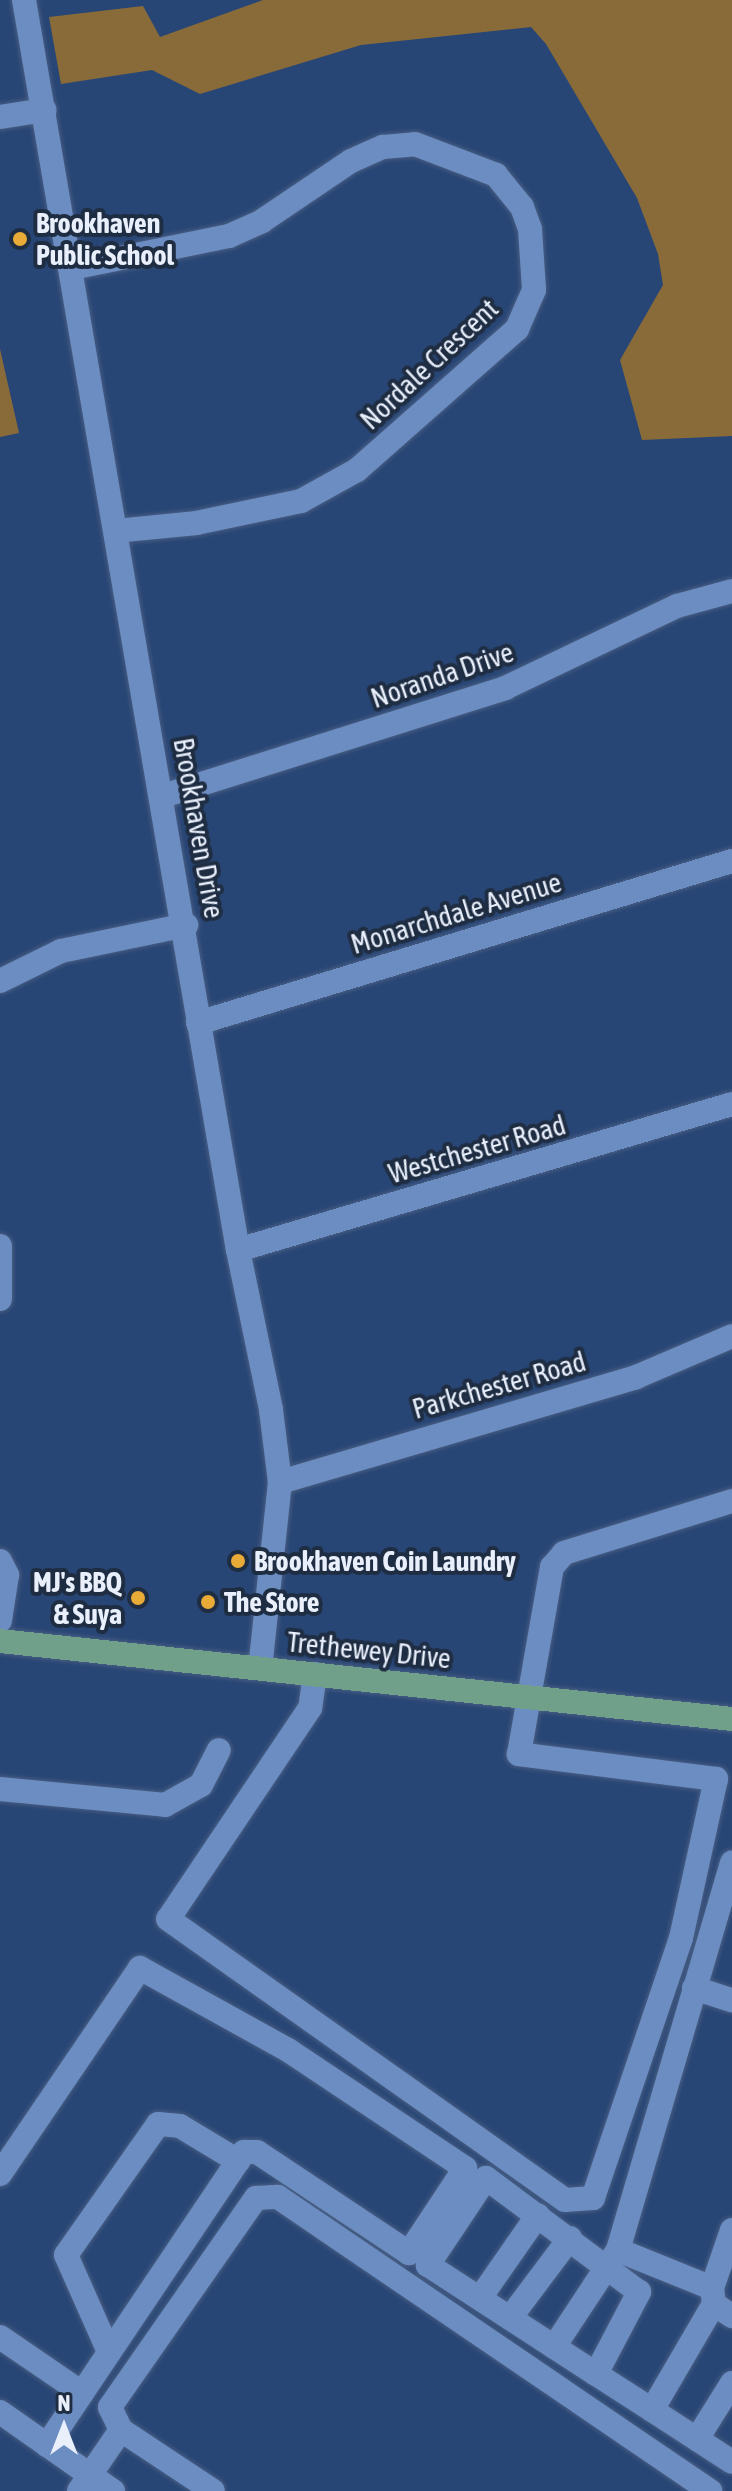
<!DOCTYPE html>
<style>
body{margin:0}
#map{position:relative;width:732px;height:2491px;overflow:hidden;background:#284675;font-family:"Asap Condensed",sans-serif}
div>[style]{position:absolute}
.green>*{inset:0;background:#896b39}
.roads{filter:drop-shadow(0 0 2px #485e83) drop-shadow(0 0 2px #485e83)}
.minor>*{height:24px;margin:-12px;padding:0 12px;transform-origin:12px;border-radius:12px;background:#6c8dc1}
.major>*{height:24px;margin:-12px;padding:0 12px;transform-origin:12px;border-radius:12px;background:#70a089}
.dots>*{width:22px;height:22px;translate:-50% -50%;box-sizing:border-box;border:4px solid #1f2d43;border-radius:50%}
span{translate:-50% -50%;white-space:nowrap;text-align:center;line-height:1.15;-webkit-text-stroke:8px #1f2d43;paint-order:stroke}
.poi-label{font-size:28px;color:#e9f0fc;font-weight:700}
.left{translate:0 -50%;text-align:left}
.right{translate:-100% -50%;text-align:right}
.street-label{font-size:28px;color:#e9f0fc}
.north{position:absolute;left:24px;top:2387px;width:80px;height:80px;-webkit-text-stroke:6px #1f2d43;paint-order:stroke;rotate:0deg;font-size:22px;font-weight:700;line-height:32px;text-align:center;color:#e9f0fc}
.north::after{content:'';display:block;margin:auto;width:28px;height:36px;background:#e9f0fc;clip-path:polygon(50% 0,100% 100%,50% 72%,0 100%)}
</style>
<div id="map">
<div class="green">
<div style="clip-path:polygon(263px 0,732px 0,732px 436px,642px 440px,620px 360px,663px 285px,658px 254px,637px 198px,546px 44px,531px 27px,361px 45px,200px 94px,152px 70px,61px 84px,49px 17px,143px 6px,160px 37px)"></div>
<div style="clip-path:polygon(0 349px,19px 433px,0 437px)"></div>
</div>
<div class="roads">
<div class="minor">
<div style="left:24px;top:0;width:1268px;rotate:80.29deg"></div>
<div style="left:238px;top:1250px;width:163px;rotate:78.3deg"></div>
<div style="left:271px;top:1410px;width:73px;rotate:82.9deg"></div>
<div style="left:280px;top:1482px;width:187px;rotate:96.1deg"></div>
<div style="left:0;top:117px;width:45px;rotate:-9deg"></div>
<div style="left:72px;top:268px;width:160px;rotate:-11.5deg"></div>
<div style="left:229px;top:236px;width:36px;rotate:-24deg"></div>
<div style="left:262px;top:221px;width:107px;rotate:-34deg"></div>
<div style="left:351px;top:161px;width:35px;rotate:-24deg"></div>
<div style="left:383px;top:147px;width:32px;rotate:-5deg"></div>
<div style="left:415px;top:144px;width:87px;rotate:20.9deg"></div>
<div style="left:496px;top:175px;width:41px;rotate:50.9deg"></div>
<div style="left:522px;top:207px;width:23px;rotate:70deg"></div>
<div style="left:530px;top:229px;width:61px;rotate:86.2deg"></div>
<div style="left:534px;top:290px;width:43px;rotate:113.6deg"></div>
<div style="left:517px;top:329px;width:213px;rotate:138.6deg"></div>
<div style="left:357px;top:470px;width:64px;rotate:151deg"></div>
<div style="left:301px;top:501px;width:106px;rotate:168.1deg"></div>
<div style="left:197px;top:523px;width:81px;rotate:174.4deg"></div>
<div style="left:163px;top:796px;width:359px;rotate:-17.5deg"></div>
<div style="left:505px;top:688px;width:191px;rotate:-25.5deg"></div>
<div style="left:677px;top:606px;width:57px;rotate:-15.3deg"></div>
<div style="left:0;top:981px;width:68px;rotate:-26.2deg"></div>
<div style="left:61px;top:951px;width:128px;rotate:-11.7deg"></div>
<div style="left:198px;top:1023px;width:558px;rotate:-16.88deg"></div>
<div style="left:0;top:1246px;width:53px;rotate:90deg"></div>
<div style="left:238px;top:1250px;width:515px;rotate:-16.46deg"></div>
<div style="left:280px;top:1482px;width:371px;rotate:-16.4deg"></div>
<div style="left:636px;top:1377px;width:104px;rotate:-23.1deg"></div>
<div style="left:0;top:1561px;width:16px;rotate:63deg"></div>
<div style="left:7px;top:1575px;width:46px;rotate:98.8deg"></div>
<div style="left:315px;top:1674px;width:34px;rotate:98deg"></div>
<div style="left:310px;top:1708px;width:254px;rotate:123.9deg"></div>
<div style="left:168px;top:1919px;width:486px;rotate:35.3deg"></div>
<div style="left:565px;top:2200px;width:28px;rotate:-4deg"></div>
<div style="left:593px;top:2198px;width:274px;rotate:-71.3deg"></div>
<div style="left:681px;top:1938px;width:163px;rotate:-77.6deg"></div>
<div style="left:716px;top:1779px;width:199px;rotate:-172.8deg"></div>
<div style="left:519px;top:1754px;width:190px;rotate:-80deg"></div>
<div style="left:552px;top:1567px;width:18px;rotate:-49deg"></div>
<div style="left:564px;top:1553px;width:176px;rotate:-17.2deg"></div>
<div style="left:0;top:1789px;width:166px;rotate:5.5deg"></div>
<div style="left:165px;top:1805px;width:41px;rotate:-29.1deg"></div>
<div style="left:201px;top:1785px;width:39px;rotate:-63deg"></div>
<div style="left:694px;top:1988px;width:40px;rotate:18deg"></div>
<div style="left:0;top:2174px;width:249px;rotate:-55.8deg"></div>
<div style="left:140px;top:1968px;width:169px;rotate:29deg"></div>
<div style="left:288px;top:2050px;width:213px;rotate:33.7deg"></div>
<div style="left:465px;top:2168px;width:102px;rotate:123.4deg"></div>
<div style="left:409px;top:2253px;width:182px;rotate:-146.4deg"></div>
<div style="left:257px;top:2152px;width:13px;rotate:180deg"></div>
<div style="left:244px;top:2152px;width:290px;rotate:123.9deg"></div>
<div style="left:732px;top:2230px;width:61px;rotate:109deg"></div>
<div style="left:712px;top:2288px;width:16px;rotate:83deg"></div>
<div style="left:714px;top:2304px;width:22px;rotate:34deg"></div>
<div style="left:618px;top:2250px;width:101px;rotate:22deg"></div>
<div style="left:480px;top:2298px;width:101px;rotate:-55.1deg"></div>
<div style="left:510px;top:2318px;width:100px;rotate:-53.1deg"></div>
<div style="left:0;top:2337px;width:99px;rotate:34.3deg"></div>
<div style="left:82px;top:2393px;width:63px;rotate:123.9deg"></div>
<div style="left:554px;top:2347px;width:116px;rotate:-56.6deg"></div>
<div style="left:618px;top:2250px;width:404px;rotate:-73.6deg"></div>
<div style="left:109px;top:2352px;width:106px;rotate:-113.9deg"></div>
<div style="left:66px;top:2255px;width:160px;rotate:-54.9deg"></div>
<div style="left:158px;top:2124px;width:22px;rotate:5deg"></div>
<div style="left:180px;top:2126px;width:68px;rotate:31.1deg"></div>
<div style="left:596px;top:2374px;width:93px;rotate:-62.3deg"></div>
<div style="left:639px;top:2292px;width:191px;rotate:-143.3deg"></div>
<div style="left:486px;top:2178px;width:105px;rotate:123.7deg"></div>
<div style="left:428px;top:2265px;width:200px;rotate:33deg"></div>
<div style="left:596px;top:2374px;width:67px;rotate:32.7deg"></div>
<div style="left:652px;top:2410px;width:95px;rotate:33deg"></div>
<div style="left:652px;top:2410px;width:123px;rotate:-59.7deg"></div>
<div style="left:0;top:2412px;width:138px;rotate:35deg"></div>
<div style="left:121px;top:2430px;width:110px;rotate:33.5deg"></div>
<div style="left:697px;top:2439px;width:66px;rotate:-58deg"></div>
<div style="left:79px;top:2491px;width:74px;rotate:-55.5deg"></div>
<div style="left:121px;top:2430px;width:25px;rotate:-116deg"></div>
<div style="left:110px;top:2407px;width:255px;rotate:-55.1deg"></div>
<div style="left:256px;top:2198px;width:22px;rotate:-3deg"></div>
<div style="left:278px;top:2197px;width:523px;rotate:34.24deg"></div>
</div>
<div class="major">
<div style="left:0;top:1641px;width:736px;rotate:6.08deg"></div>
</div>
</div>
<div class="dots">
<div style="left:20px;top:239px;background:#e8ab37"></div>
<div style="left:238px;top:1561px;background:#e8ab37"></div>
<div style="left:138px;top:1598px;background:#e8ab37"></div>
<div style="left:208px;top:1602px;background:#e8ab37"></div>
</div>
<div class="poi-label">
<span class="left" style="left:36px;top:239px">Brookhaven<br>Public School</span>
<span class="left" style="left:254px;top:1561px">Brookhaven Coin Laundry</span>
<span class="right" style="left:122px;top:1598px">MJ's BBQ<br>&amp; Suya</span>
<span class="left" style="left:224px;top:1602px">The Store</span>
</div>
<div class="street-label">
<span style="left:429px;top:364px;rotate:-43deg">Nordale Crescent</span>
<span style="left:442px;top:675px;rotate:-19deg">Noranda Drive</span>
<span style="left:199px;top:828px;rotate:80deg">Brookhaven Drive</span>
<span style="left:456px;top:913px;rotate:-17deg">Monarchdale Avenue</span>
<span style="left:477px;top:1149px;rotate:-16deg">Westchester Road</span>
<span style="left:499px;top:1385px;rotate:-16deg">Parkchester Road</span>
<span style="left:369px;top:1650px;rotate:6deg">Trethewey Drive</span>
</div>
<div class="north">N</div>
</div>
